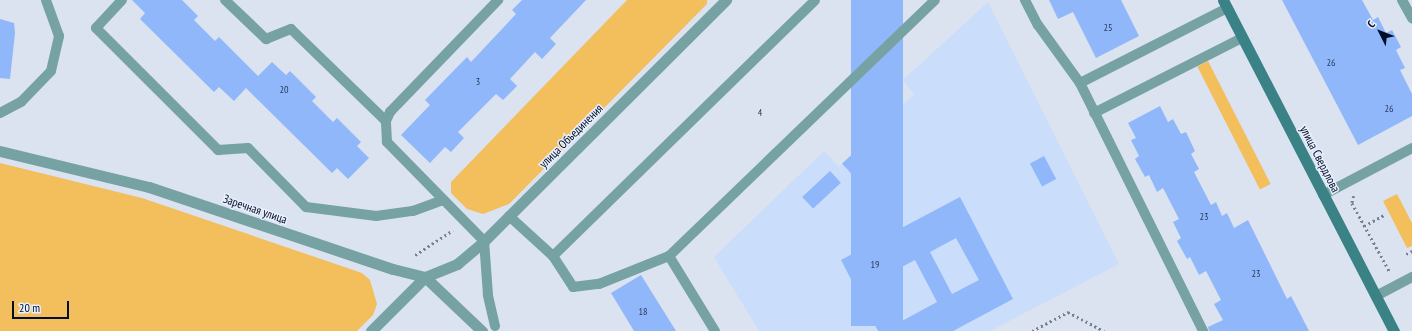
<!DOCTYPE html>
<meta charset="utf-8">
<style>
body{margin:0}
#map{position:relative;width:1412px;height:331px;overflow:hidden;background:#dbe3f1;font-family:"PT Sans Narrow",sans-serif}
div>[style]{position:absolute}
.built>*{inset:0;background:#caddfb}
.green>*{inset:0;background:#f3be5c;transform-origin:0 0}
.building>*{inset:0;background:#8fb7f9;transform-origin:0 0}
.path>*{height:2.5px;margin-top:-1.25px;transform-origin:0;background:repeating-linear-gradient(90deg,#778193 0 2px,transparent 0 5px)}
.service>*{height:10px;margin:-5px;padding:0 5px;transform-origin:5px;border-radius:5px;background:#76a2a4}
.pedestrian>*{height:11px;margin:-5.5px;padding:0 5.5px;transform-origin:5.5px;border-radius:5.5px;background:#76a2a4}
.minor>*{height:11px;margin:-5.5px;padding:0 5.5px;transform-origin:5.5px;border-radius:5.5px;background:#76a2a4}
.secondary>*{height:11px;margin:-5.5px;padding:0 5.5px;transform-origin:5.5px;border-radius:5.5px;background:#3a8286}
span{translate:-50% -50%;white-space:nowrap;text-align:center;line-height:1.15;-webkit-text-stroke:3px #e8f0fe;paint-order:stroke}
.number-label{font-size:10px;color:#26395b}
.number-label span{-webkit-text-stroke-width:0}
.street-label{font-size:12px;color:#030f26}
.north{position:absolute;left:1360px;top:12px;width:40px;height:40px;-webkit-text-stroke:3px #e8f0fe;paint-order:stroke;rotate:312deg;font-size:11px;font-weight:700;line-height:16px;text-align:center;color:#030f26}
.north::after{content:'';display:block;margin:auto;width:14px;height:18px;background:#030f26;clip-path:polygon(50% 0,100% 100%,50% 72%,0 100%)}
.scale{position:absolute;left:12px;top:301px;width:57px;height:18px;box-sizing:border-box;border:2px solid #030f26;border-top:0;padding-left:5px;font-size:12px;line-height:14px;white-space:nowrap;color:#030f26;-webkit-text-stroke:3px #e8f0fe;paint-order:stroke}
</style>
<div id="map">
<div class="built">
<div style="clip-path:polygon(988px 2px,1119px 264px,990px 331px,759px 331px,714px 257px,824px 151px,839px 167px,914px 94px,903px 80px)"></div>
</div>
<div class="green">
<div style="clip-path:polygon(627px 0,707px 0,707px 4px,509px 204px,483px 214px,467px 209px,451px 193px,451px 182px)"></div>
<div style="left:1208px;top:61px;width:138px;height:12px;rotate:63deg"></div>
<div style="clip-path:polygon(0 163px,142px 198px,362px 273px,370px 280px,377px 304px,373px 315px,357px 331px,0 331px)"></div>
<div style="clip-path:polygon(1397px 194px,1412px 223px,1412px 246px,1407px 248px,1383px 201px)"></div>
</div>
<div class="building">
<div style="clip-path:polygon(132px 0,182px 0,198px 16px,194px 20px,215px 41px,219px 37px,258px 76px,272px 62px,286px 75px,290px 71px,316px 97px,312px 101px,333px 122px,337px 118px,361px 142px,357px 146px,369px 158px,348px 179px,337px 168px,332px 173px,246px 88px,234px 101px,219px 87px,214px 92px,140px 19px,145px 13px)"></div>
<div style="clip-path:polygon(522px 0,586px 0,550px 38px,556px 44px,542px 59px,535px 52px,510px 79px,517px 86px,503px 100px,496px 94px,458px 132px,464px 138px,451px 152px,445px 147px,430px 163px,401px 135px,430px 105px,425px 100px,467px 57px,471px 62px,516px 14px,512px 10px)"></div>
<div style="left:851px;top:0;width:52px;height:326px"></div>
<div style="clip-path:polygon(1049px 0,1121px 0,1139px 36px,1096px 58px,1073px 12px,1058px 19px)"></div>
<div style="clip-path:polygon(1282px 0,1362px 0,1373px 20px,1378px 17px,1386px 33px,1392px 30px,1401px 47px,1396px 50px,1405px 68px,1400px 70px,1412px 94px,1412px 116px,1358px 145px)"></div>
<div style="clip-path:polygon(0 19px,14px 23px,15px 33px,10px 79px,0 78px)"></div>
<div style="clip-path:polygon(1160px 106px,1168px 122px,1173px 119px,1181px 134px,1186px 132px,1195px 151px,1191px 154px,1199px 169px,1194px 172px,1211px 205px,1216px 202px,1222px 216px,1227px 213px,1234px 228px,1248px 220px,1287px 299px,1291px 296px,1309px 331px,1209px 331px,1208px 327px,1223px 320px,1214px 304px,1221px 300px,1206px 271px,1199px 275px,1190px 257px,1187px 259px,1177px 241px,1181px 238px,1173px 222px,1179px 219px,1163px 188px,1157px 192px,1149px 175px,1145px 177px,1135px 159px,1139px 156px,1131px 140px,1136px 138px,1128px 123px)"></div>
<div style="left:877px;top:132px;width:25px;height:47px;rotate:48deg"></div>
<div style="left:1044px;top:156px;width:26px;height:16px;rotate:62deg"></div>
<div style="left:830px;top:171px;width:16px;height:38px;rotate:47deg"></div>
<div style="clip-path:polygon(evenodd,960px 197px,1013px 299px,953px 331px,878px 331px,841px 260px,960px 197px,956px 238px,979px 280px,952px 294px,930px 252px,956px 238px,960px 197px,915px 260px,937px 302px,902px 321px,879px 279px,915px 260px)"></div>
<div style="clip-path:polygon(641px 275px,676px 331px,634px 331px,611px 293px)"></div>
</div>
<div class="path">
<div style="left:1354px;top:196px;width:7px;rotate:106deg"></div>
<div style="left:1352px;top:203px;width:79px;rotate:61.2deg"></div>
<div style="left:1364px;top:226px;width:25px;rotate:-29deg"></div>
<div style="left:1406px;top:254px;width:7px;rotate:-27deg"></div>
<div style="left:415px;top:255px;width:45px;rotate:-33.3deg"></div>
<div style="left:1032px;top:331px;width:41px;rotate:-27.8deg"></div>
<div style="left:1068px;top:312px;width:41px;rotate:27.8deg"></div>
</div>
<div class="service">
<div style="left:122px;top:0;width:38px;rotate:133deg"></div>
<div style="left:96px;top:28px;width:173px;rotate:45deg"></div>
<div style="left:218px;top:150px;width:30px;rotate:-4deg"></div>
<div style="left:248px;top:148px;width:83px;rotate:45.5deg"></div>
<div style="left:306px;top:207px;width:71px;rotate:7.3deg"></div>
<div style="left:376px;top:216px;width:37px;rotate:-8deg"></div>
<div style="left:413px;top:211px;width:32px;rotate:-20deg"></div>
<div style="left:225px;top:0;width:57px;rotate:43.6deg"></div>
<div style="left:266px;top:39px;width:27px;rotate:-22deg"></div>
<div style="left:291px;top:29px;width:132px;rotate:44.1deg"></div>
<div style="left:1025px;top:0;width:28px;rotate:63deg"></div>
<div style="left:1038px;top:25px;width:72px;rotate:54.1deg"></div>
<div style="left:1080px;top:83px;width:277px;rotate:63.6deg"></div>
<div style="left:1402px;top:0;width:21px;rotate:61deg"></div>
<div style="left:1080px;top:83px;width:165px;rotate:-27deg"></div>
<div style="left:0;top:113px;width:24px;rotate:-28deg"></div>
<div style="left:21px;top:102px;width:43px;rotate:-45.9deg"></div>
<div style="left:51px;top:71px;width:36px;rotate:-77deg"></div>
<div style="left:59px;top:36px;width:38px;rotate:-110deg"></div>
<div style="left:1094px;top:113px;width:166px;rotate:-26.9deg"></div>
<div style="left:1323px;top:195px;width:101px;rotate:-27.8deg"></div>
<div style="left:509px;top:216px;width:59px;rotate:42.3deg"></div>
<div style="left:553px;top:256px;width:37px;rotate:57deg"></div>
<div style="left:573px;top:287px;width:26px;rotate:-7deg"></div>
<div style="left:599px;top:284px;width:75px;rotate:-21.8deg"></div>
<div style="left:669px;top:256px;width:88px;rotate:58.5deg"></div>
<div style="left:553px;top:256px;width:366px;rotate:-44.3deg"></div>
<div style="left:669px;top:256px;width:369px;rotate:-43.9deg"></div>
<div style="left:1376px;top:296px;width:41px;rotate:-27.8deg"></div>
<div style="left:495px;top:326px;width:32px;rotate:-103deg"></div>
<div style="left:488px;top:295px;width:54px;rotate:-94.2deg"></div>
<div style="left:484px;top:241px;width:139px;rotate:-134.4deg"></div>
<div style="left:387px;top:142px;width:21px;rotate:-93deg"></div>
<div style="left:386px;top:121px;width:10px;rotate:-66deg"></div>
<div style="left:390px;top:112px;width:156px;rotate:-46deg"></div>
</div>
<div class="pedestrian">
<div style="left:371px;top:331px;width:76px;rotate:-45deg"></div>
<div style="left:425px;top:277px;width:79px;rotate:43.5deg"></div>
</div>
<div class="minor">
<div style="left:0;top:151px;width:153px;rotate:13.6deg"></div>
<div style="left:149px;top:187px;width:257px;rotate:18.6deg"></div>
<div style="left:393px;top:269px;width:33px;rotate:14deg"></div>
<div style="left:425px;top:277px;width:35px;rotate:-22deg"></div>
<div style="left:457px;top:264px;width:35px;rotate:-40deg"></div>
<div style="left:484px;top:241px;width:342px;rotate:-44.9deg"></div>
</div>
<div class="secondary">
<div style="left:1223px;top:0;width:373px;rotate:62.7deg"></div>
</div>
<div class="number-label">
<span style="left:1108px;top:28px">25</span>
<span style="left:1331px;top:63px">26</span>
<span style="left:478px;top:82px">3</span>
<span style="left:284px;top:90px">20</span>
<span style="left:1389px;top:109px">26</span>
<span style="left:760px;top:113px">4</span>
<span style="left:1204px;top:217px">23</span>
<span style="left:875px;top:265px">19</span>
<span style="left:1256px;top:274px">23</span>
<span style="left:643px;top:312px">18</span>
</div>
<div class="street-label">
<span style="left:571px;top:136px;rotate:-45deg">улица Объединения</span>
<span style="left:1320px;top:159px;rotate:63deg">улица Свердлова</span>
<span style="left:255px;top:209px;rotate:19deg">Заречная улица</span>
</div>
<div class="north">С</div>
<div class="scale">20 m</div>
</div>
